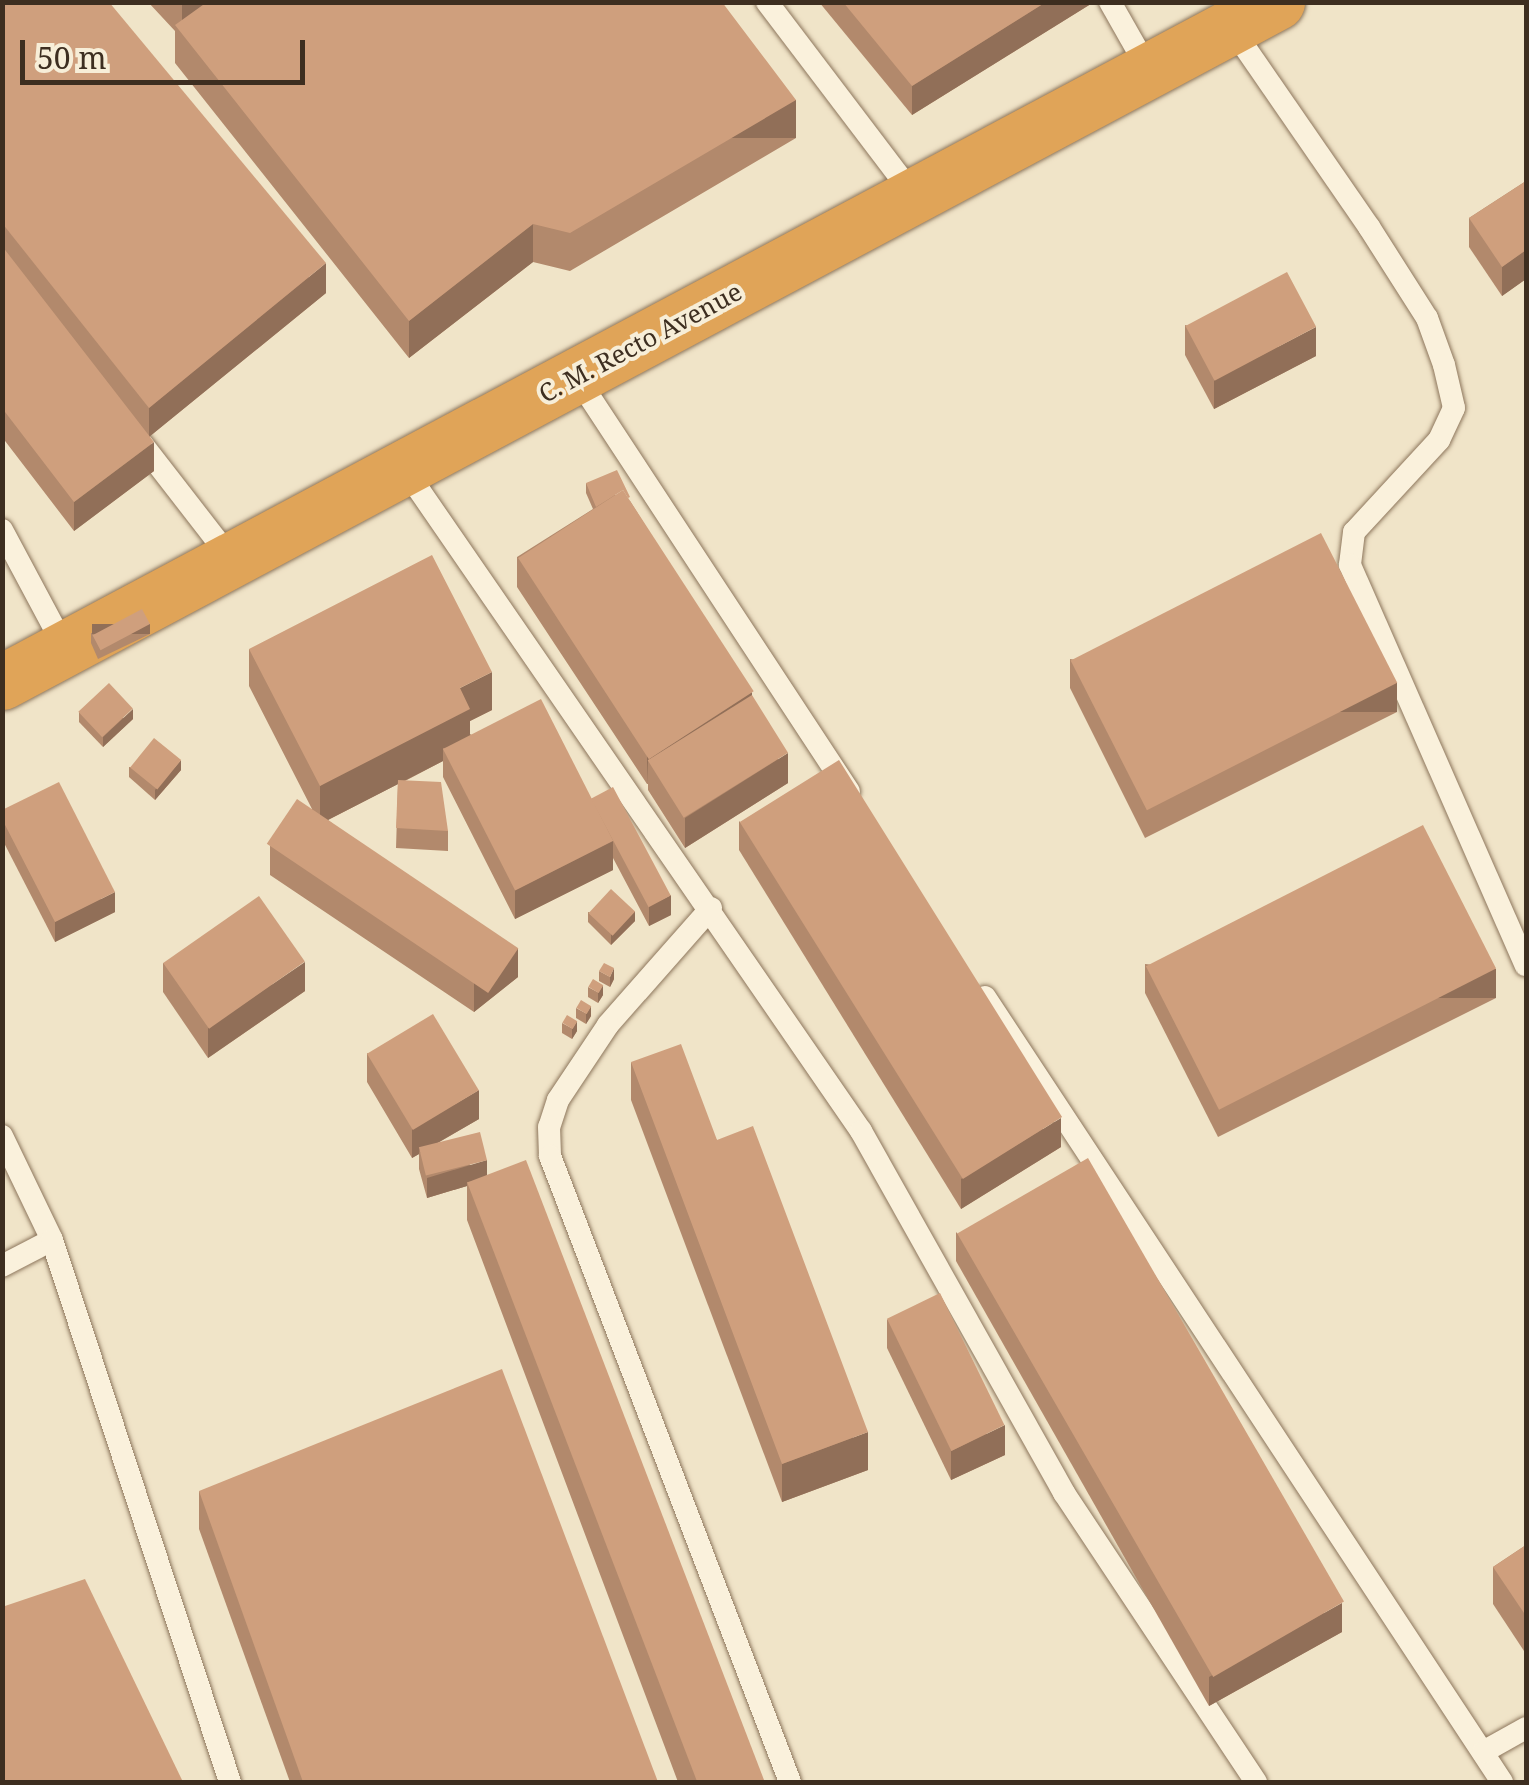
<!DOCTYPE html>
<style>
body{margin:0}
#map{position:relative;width:1529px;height:1785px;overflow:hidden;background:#f0e4c8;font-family:"Noto Serif",serif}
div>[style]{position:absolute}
.roads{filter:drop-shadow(0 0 2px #8d765c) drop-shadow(0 0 2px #8d765c)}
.lane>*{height:22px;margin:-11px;padding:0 11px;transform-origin:11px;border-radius:11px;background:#faf1dc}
.highway>*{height:55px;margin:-27.5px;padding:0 27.5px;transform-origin:27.5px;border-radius:27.5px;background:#e0a458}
.wall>*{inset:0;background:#b2896c}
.shaded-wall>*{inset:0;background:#916f58;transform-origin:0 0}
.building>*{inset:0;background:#cf9f7d;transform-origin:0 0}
span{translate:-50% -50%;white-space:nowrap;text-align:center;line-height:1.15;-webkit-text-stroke:8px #f7eed8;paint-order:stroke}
.street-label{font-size:25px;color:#3d2e20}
.frame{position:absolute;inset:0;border:5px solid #3d2e20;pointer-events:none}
.scale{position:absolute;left:20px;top:40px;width:285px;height:45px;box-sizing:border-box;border:5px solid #3d2e20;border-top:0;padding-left:12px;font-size:30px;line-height:35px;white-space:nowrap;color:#3d2e20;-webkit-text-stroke:8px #f7eed8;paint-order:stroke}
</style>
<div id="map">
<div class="roads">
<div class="lane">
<div style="left:767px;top:2px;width:243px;rotate:52.8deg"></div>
<div style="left:1110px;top:2px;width:77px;rotate:60.4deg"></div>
<div style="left:1231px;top:27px;width:243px;rotate:55.4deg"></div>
<div style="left:1369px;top:227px;width:108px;rotate:57.5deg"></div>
<div style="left:1427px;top:318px;width:50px;rotate:70.1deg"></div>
<div style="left:1444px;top:365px;width:44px;rotate:76.9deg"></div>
<div style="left:1454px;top:408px;width:35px;rotate:115deg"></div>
<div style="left:1439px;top:440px;width:125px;rotate:132.7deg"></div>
<div style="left:1354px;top:532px;width:33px;rotate:97deg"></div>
<div style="left:1350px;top:565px;width:437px;rotate:66.3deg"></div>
<div style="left:576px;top:376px;width:497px;rotate:56.7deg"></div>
<div style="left:135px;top:435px;width:158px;rotate:52.2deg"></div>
<div style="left:406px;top:471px;width:802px;rotate:55.42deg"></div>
<div style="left:861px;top:1131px;width:415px;rotate:60.7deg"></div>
<div style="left:1064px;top:1493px;width:347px;rotate:56.4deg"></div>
<div style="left:2px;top:530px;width:136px;rotate:61.9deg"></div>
<div style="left:711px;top:908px;width:156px;rotate:131.4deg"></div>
<div style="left:608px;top:1025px;width:90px;rotate:123.7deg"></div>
<div style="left:558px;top:1100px;width:28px;rotate:108deg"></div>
<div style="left:549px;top:1127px;width:29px;rotate:88deg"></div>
<div style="left:550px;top:1156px;width:670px;rotate:69.02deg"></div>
<div style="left:985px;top:997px;width:940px;rotate:56.63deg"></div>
<div style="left:2px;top:1136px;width:115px;rotate:64.3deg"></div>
<div style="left:52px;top:1240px;width:56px;rotate:152.5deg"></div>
<div style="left:52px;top:1240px;width:570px;rotate:71.82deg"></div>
<div style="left:1483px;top:1752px;width:49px;rotate:-29.2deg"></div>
</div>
<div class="highway">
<div style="left:2px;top:682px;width:1445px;rotate:-28.07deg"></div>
</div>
</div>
<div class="wall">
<div style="clip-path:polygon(2px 2px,326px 293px,150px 436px,154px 471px,74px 531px,2px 437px)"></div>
<div style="clip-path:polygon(148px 2px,722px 2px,796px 138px,570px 271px,533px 262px,409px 358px,175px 63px,175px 31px)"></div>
<div style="clip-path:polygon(819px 2px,1094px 2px,912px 115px)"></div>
<div style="clip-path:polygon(1526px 181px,1526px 279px,1502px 296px,1469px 247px,1469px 218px)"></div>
<div style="clip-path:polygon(1185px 325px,1316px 356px,1214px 409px,1185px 355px)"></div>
<div style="clip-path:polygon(586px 483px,630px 501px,752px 696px,788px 783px,685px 848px,648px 790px,648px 784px,647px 784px,517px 587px,517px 557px,593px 509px,586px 493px)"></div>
<div style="clip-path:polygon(91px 633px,150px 634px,98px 659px,91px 643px)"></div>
<div style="clip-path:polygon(249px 649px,492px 710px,470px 721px,470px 734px,591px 799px,671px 915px,649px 926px,613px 858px,613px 870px,515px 919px,443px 777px,443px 761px,405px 781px,448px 831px,448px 851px,396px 848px,398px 784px,328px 820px,518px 977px,474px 1012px,270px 875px,270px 846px,312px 809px,249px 686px)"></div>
<div style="clip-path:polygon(1070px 659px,1397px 712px,1145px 838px,1070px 688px)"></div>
<div style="clip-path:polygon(79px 712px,133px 719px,103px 747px,79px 722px)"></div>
<div style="clip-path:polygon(129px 767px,181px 770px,155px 800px,129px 777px)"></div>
<div style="clip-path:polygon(2px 810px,115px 912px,55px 942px,2px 839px)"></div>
<div style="clip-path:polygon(739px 821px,1061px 1147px,961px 1209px,739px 850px)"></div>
<div style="clip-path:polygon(588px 912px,635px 921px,611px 945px,588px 922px)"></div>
<div style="clip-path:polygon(163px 963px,305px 991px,208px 1058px,163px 992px)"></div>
<div style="clip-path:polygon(1145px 964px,1496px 998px,1218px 1137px,1145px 993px)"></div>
<div style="clip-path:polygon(599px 971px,614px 979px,610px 987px,599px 981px)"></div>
<div style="clip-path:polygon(588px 987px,603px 995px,598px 1003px,588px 997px)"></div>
<div style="clip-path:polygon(576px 1008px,591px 1016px,586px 1024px,576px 1018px)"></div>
<div style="clip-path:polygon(562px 1023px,577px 1031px,572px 1039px,562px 1033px)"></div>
<div style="clip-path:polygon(367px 1053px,479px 1119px,436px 1144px,487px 1175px,761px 1782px,678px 1782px,467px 1220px,467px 1186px,427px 1198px,419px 1169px,419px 1154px,412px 1158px,367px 1082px)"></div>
<div style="clip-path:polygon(631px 1062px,717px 1140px,868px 1470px,782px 1502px,631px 1100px)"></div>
<div style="clip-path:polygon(956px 1232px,1342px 1632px,1209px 1706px,956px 1261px)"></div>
<div style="clip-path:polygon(887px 1319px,1005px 1455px,951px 1480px,887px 1348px)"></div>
<div style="clip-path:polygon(199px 1491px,658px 1782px,290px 1782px,199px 1529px)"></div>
<div style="clip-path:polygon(1526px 1545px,1526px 1654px,1493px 1604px,1493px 1567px)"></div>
</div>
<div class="shaded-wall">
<div style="clip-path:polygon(182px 2px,244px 2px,182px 33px)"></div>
<div style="clip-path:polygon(1046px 2px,1094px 2px,912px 115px,912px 86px)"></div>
<div style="left:796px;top:100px;width:38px;height:262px;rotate:90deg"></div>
<div style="clip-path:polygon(533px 224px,533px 262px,409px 358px,409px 321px)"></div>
<div style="clip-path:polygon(1526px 250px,1526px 279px,1502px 296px,1502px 267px)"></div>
<div style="clip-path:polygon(326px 263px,326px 293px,149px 437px,149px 408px)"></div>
<div style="clip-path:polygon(1316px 327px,1316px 356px,1214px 409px,1214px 380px)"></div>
<div style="clip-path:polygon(154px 442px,154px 471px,74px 531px,74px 502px)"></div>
<div style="left:150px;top:624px;width:10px;height:58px;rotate:90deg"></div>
<div style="clip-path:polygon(492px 672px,492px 710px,470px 721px,470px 747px,443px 748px,443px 761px,320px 824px,320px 786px,460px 688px)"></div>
<div style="left:1397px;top:683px;width:29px;height:282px;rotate:90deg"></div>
<div style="clip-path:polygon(752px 692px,752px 721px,648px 760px,647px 784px,647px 755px)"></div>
<div style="clip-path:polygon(133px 709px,133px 719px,103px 747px,103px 737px)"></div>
<div style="clip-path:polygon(788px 753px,788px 783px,685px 848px,685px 818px)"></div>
<div style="clip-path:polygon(181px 760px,181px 770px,155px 800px,155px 790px)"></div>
<div style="clip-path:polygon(613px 841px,613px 870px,515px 919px,515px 890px)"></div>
<div style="clip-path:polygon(115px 892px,115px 912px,55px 942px,55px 922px)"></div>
<div style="clip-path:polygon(671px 895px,671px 915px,649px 926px,649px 906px)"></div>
<div style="clip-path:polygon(635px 911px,635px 921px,611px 945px,611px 935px)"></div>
<div style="clip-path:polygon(518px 948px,518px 977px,474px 1012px,474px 983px)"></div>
<div style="clip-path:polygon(305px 962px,305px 991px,208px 1058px,208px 1028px)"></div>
<div style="clip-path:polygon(614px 968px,614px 979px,610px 987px,610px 977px)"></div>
<div style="left:1496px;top:969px;width:29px;height:311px;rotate:90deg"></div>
<div style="clip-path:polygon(603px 985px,603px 995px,598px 1003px,598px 993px)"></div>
<div style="clip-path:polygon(591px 1006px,591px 1016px,586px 1024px,586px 1014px)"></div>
<div style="clip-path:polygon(577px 1021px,577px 1031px,572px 1039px,572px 1029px)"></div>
<div style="clip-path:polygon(479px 1090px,479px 1119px,420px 1153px,419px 1149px,419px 1154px,412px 1158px,412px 1129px)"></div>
<div style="clip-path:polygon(1061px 1118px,1061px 1147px,961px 1209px,961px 1179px)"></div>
<div style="clip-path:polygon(487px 1160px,487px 1180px,467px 1182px,467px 1186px,427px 1198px,427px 1178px)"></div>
<div style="clip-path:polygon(1005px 1425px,1005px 1455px,951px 1480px,951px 1451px)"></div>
<div style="clip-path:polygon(868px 1432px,868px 1470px,782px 1502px,782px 1464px)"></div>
<div style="clip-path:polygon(1342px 1603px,1342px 1632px,1209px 1706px,1209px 1677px)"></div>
</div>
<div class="building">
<div style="clip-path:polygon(2px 2px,109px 2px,326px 263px,149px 408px,2px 223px)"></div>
<div style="clip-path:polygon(207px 2px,722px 2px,796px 100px,570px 233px,533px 224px,409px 321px,175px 25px)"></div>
<div style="clip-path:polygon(843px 2px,1046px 2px,912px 86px)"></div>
<div style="clip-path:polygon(1526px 181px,1526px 250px,1502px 267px,1469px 218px)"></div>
<div style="clip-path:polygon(2px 246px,154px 442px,74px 502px,2px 408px)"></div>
<div style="left:1287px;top:272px;width:62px;height:115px;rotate:62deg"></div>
<div style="clip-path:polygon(617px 470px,630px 497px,628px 498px,623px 490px,596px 507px,586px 483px)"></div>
<div style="left:623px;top:490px;width:240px;height:125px;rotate:57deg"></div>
<div style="left:1321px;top:533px;width:168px;height:281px;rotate:63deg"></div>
<div style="clip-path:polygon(432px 555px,492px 672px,460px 688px,470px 709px,320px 786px,249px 649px)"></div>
<div style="left:142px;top:609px;width:17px;height:56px;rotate:62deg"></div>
<div style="left:109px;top:683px;width:35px;height:42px;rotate:47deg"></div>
<div style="left:752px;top:695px;width:68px;height:123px;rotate:58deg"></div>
<div style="left:541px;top:699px;width:159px;height:110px;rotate:63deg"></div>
<div style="left:154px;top:738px;width:35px;height:38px;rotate:39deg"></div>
<div style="left:839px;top:760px;width:421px;height:117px;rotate:58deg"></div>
<div style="clip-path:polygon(398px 780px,441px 782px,448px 831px,396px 828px)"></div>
<div style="clip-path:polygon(59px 782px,115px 892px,55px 922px,2px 819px,2px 810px)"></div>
<div style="left:613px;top:787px;width:123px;height:25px;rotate:62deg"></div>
<div style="left:297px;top:799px;width:267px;height:54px;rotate:34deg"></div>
<div style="left:1423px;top:825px;width:161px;height:311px;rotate:63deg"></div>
<div style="left:611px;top:889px;width:33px;height:33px;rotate:43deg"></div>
<div style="left:259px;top:896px;width:80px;height:117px;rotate:55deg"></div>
<div style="clip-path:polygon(604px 963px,614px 968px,610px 977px,599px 971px)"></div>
<div style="left:593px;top:979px;width:12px;height:9px;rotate:31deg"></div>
<div style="left:581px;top:1000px;width:12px;height:9px;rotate:31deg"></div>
<div style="left:433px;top:1014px;width:89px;height:77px;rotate:59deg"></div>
<div style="left:567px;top:1015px;width:12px;height:9px;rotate:31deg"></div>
<div style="clip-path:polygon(681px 1044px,717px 1140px,753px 1126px,868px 1432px,782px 1464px,631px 1062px)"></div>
<div style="left:480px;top:1132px;width:29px;height:63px;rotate:76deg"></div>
<div style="left:1088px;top:1158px;width:512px;height:151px;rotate:60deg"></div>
<div style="left:526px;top:1160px;width:665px;height:63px;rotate:69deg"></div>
<div style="left:940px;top:1293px;width:147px;height:59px;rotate:64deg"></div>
<div style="clip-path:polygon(502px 1369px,658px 1782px,303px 1782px,199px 1491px)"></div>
<div style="clip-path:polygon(1526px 1545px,1526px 1616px,1493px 1567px)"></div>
<div style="clip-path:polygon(85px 1579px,183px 1782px,2px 1782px,2px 1607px)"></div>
</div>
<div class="street-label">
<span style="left:640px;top:342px;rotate:-28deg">C. M. Recto Avenue</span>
</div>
<div class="frame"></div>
<div class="scale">50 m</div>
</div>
